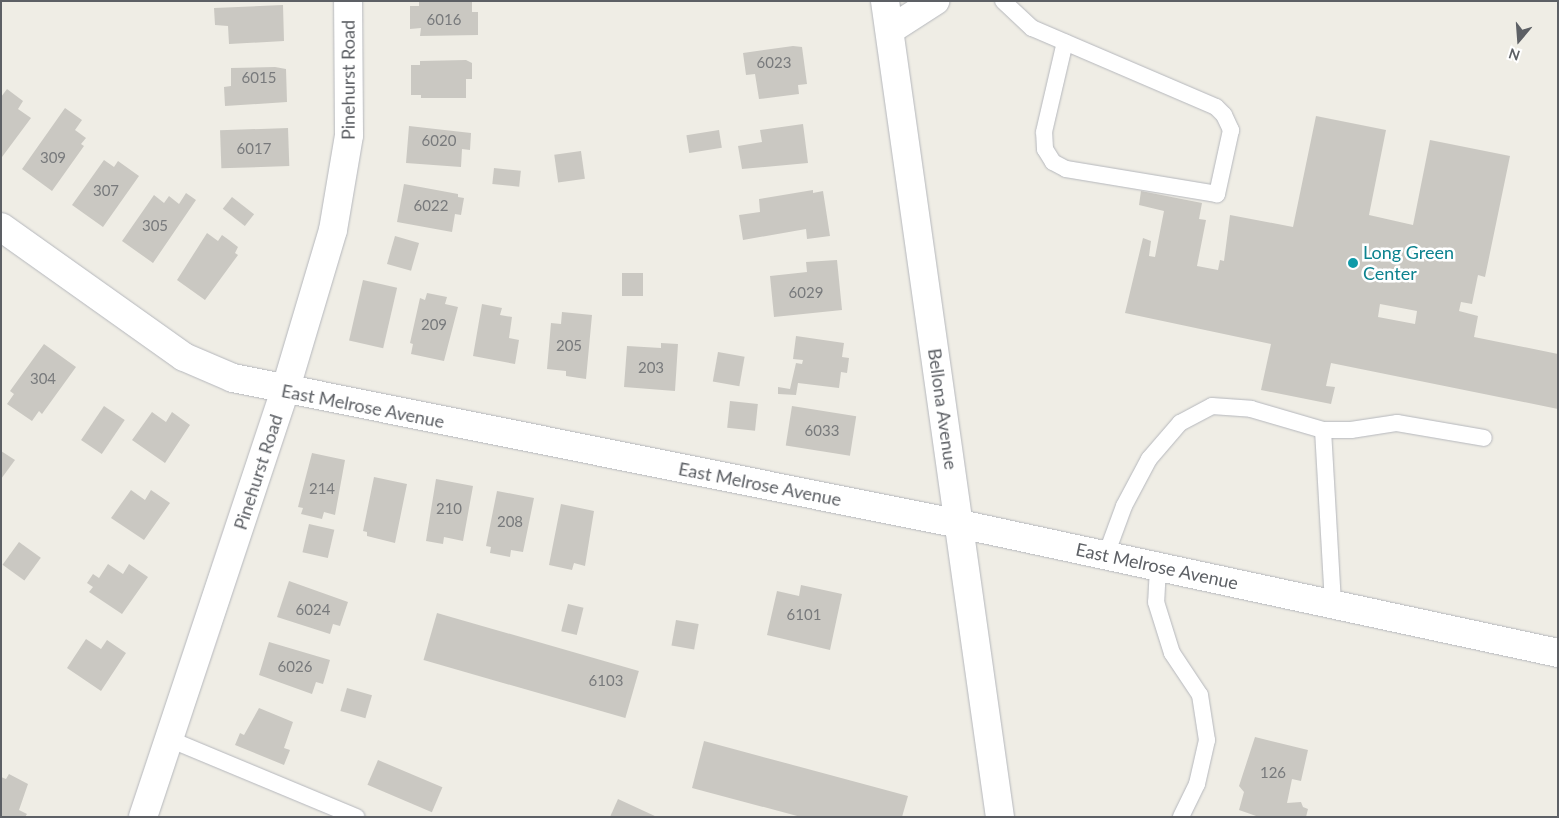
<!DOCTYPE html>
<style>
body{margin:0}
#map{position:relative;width:1559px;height:818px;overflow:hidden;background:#efede5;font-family:Lato,sans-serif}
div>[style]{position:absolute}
.building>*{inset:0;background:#cac8c2;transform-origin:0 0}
.roads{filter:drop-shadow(0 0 1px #b5b7bc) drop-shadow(0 0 1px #b5b7bc)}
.lane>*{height:16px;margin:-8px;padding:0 8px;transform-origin:8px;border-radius:8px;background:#fff}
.street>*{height:28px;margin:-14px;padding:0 14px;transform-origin:14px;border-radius:14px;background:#fff}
.secondary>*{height:28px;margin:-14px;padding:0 14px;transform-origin:14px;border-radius:14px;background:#fff}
.dots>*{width:14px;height:14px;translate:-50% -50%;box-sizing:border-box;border:2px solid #fff;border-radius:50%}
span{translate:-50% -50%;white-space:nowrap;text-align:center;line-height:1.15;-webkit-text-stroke:5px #fff;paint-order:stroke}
.number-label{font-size:15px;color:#787a7c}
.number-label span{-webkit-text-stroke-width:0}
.street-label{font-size:18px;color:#5d6065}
.culture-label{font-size:18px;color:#0d838f}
.left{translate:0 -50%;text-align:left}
.frame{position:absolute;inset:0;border:2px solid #5d6065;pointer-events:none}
.north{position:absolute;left:1494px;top:15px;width:50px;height:50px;-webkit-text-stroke:4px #fff;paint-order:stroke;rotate:198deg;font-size:14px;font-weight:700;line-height:20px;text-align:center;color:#5d6065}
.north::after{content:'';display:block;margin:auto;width:18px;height:22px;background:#5d6065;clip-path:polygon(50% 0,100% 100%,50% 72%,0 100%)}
</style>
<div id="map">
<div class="building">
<div style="clip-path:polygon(419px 1px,472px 1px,472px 12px,478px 12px,478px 35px,420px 36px,421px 28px,410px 29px,410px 6px,419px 6px)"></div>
<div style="clip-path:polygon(283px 5px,284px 41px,229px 44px,228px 26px,215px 25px,214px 8px)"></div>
<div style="clip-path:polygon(793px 46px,802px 47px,807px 84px,798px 85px,799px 94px,759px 99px,755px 74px,746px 75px,743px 53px)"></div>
<div style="clip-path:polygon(466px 60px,472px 63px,472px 79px,466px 79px,466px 98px,421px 98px,421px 95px,411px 95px,411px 65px,420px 65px,420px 61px)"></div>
<div style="clip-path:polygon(275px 67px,286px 69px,287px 102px,225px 106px,224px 87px,231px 86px,231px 68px)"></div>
<div style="clip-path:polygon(7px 89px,23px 101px,18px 109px,31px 118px,2px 157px,1px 97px)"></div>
<div style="clip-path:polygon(65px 108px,82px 120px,75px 130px,86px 138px,81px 144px,84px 146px,52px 191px,22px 169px)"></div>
<div style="clip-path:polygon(evenodd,1316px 116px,1386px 130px,1369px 215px,1413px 225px,1430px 140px,1510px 156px,1485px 277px,1478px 275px,1472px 304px,1461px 302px,1459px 311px,1478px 316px,1474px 337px,1558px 354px,1558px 409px,1331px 363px,1326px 386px,1335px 387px,1331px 404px,1261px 390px,1271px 344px,1125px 313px,1143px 238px,1151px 241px,1149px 256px,1155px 257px,1164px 211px,1139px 205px,1141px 191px,1202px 203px,1199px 219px,1206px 220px,1197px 266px,1218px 270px,1220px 260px,1224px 261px,1230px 215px,1293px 227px,1316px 116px,1380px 304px,1417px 311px,1415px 324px,1378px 317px,1380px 304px)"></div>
<div style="clip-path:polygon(803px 124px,808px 163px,742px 169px,738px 146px,762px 142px,760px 130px)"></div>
<div style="clip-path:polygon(409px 126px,471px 133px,470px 150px,462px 149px,461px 167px,406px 163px)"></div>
<div style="left:288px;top:128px;width:38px;height:68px;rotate:88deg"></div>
<div style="left:719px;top:130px;width:18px;height:33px;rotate:81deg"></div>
<div style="left:581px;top:151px;width:28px;height:27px;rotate:82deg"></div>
<div style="clip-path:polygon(104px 160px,114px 167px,118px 161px,139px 176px,103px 227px,72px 205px)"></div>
<div style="left:494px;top:168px;width:27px;height:16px;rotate:6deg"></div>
<div style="clip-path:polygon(404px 184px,458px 194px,458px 197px,464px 198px,461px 215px,455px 214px,452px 232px,397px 222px)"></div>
<div style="clip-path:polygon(813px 190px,813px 193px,823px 191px,830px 236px,807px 239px,806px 229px,743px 240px,739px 215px,760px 212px,759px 199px)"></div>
<div style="clip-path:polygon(186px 193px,196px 200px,153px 263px,122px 241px,154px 195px,164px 203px,169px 196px,179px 204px)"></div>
<div style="left:232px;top:197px;width:28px;height:15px;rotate:38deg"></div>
<div style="clip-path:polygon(207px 233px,218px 241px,222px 235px,229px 240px,238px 247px,235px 253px,238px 255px,205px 300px,177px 280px)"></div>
<div style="left:395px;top:236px;width:25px;height:29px;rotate:16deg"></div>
<div style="clip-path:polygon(837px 260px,842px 310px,774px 317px,770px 276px,807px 272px,806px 262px)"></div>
<div style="left:622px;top:273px;width:21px;height:23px"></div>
<div style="left:363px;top:280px;width:35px;height:62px;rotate:13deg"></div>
<div style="clip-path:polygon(427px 293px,447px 297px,445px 304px,458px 307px,444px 361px,411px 354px,413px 344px,410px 343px,420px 298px,425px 300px)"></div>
<div style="clip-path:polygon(482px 304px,502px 308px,500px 315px,512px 317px,509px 338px,519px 340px,515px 364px,473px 356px)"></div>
<div style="clip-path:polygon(562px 312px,592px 315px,586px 379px,566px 376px,566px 371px,547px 369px,551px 323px,561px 324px)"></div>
<div style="clip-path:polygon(796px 336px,844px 343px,842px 357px,849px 358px,847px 373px,841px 372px,839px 388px,798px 383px,796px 395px,778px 394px,778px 387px,790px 389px,796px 363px,802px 364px,803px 360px,793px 359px)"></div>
<div style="clip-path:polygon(661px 343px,678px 344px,675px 391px,624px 387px,627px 346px,661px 348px)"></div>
<div style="clip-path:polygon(44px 344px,76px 367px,42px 414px,39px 411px,32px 421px,7px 404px,14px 394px,10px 391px)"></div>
<div style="left:718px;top:352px;width:27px;height:30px;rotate:10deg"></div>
<div style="left:730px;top:401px;width:28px;height:27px;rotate:6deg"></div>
<div style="left:104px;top:406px;width:25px;height:41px;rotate:34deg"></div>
<div style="left:792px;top:406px;width:65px;height:40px;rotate:9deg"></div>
<div style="clip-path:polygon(152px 412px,166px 422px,172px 412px,190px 425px,165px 463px,132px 440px)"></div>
<div style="clip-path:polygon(1px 451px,15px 460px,1px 479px)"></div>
<div style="clip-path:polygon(312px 453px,345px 460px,335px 515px,324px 512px,322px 519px,301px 514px,303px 508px,298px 507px)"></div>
<div style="clip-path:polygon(374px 477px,407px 484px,395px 543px,367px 536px,367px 532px,363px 531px)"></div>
<div style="clip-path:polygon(436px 479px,473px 486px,463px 541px,444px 537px,443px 544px,426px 541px)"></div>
<div style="clip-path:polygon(131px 490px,145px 500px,151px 490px,170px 503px,144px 540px,111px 518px)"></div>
<div style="clip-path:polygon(497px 491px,534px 498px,523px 552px,511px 550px,510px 557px,490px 553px,491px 547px,486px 546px)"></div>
<div style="clip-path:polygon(561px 504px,594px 511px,585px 566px,574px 563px,572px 570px,549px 565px)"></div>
<div style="left:309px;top:524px;width:26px;height:29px;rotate:13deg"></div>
<div style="left:19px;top:542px;width:27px;height:28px;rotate:36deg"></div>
<div style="clip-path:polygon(108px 564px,123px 574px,129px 564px,148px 577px,122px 614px,89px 592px,93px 587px,87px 583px,93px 574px,99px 578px)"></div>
<div style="clip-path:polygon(289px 581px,348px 602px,340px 626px,333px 624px,330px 634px,277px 617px)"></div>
<div style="clip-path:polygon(801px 585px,842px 594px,830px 650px,767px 635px,777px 591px,799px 596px)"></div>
<div style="left:568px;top:604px;width:16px;height:28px;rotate:14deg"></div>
<div style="left:437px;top:613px;width:210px;height:49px;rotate:16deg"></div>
<div style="left:676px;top:620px;width:23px;height:26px;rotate:10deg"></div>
<div style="clip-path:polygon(86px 639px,101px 649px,107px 640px,126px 653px,101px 691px,67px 668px)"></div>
<div style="clip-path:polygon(269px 642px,330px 660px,323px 684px,316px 682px,312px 694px,259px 675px)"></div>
<div style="left:347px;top:688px;width:26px;height:24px;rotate:16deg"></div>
<div style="clip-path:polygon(259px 708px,293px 722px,284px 748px,290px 750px,284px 765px,235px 745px,240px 733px,244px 735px)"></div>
<div style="clip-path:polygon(1255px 737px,1308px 750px,1301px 781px,1292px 779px,1287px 803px,1301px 802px,1303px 807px,1308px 809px,1306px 817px,1259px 817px,1239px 810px,1244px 792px,1239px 786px)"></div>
<div style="clip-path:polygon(704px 741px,908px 796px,902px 817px,801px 817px,692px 788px)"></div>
<div style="left:378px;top:760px;width:70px;height:27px;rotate:23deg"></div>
<div style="clip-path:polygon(9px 774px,28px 784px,19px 810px,27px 814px,25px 817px,1px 817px,1px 777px,6px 779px)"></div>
<div style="clip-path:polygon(618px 799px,657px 817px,610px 817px)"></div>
</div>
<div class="roads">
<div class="lane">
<div style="left:1003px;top:1px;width:40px;rotate:43deg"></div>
<div style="left:1032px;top:28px;width:200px;rotate:23.2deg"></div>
<div style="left:1216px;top:107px;width:11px;rotate:45deg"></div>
<div style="left:1224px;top:115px;width:17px;rotate:65deg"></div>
<div style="left:1231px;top:130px;width:66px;rotate:102.3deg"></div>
<div style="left:1217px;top:194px;width:153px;rotate:-170.6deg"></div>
<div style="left:1066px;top:169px;width:15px;rotate:-152deg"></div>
<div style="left:1053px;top:162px;width:15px;rotate:-122deg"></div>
<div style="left:1045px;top:149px;width:17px;rotate:-93deg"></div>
<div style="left:1044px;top:132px;width:92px;rotate:-76.9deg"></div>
<div style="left:1323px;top:430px;width:28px"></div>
<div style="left:1351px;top:430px;width:47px;rotate:-8.7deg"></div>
<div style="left:1397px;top:423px;width:88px;rotate:9.8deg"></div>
<div style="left:1106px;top:555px;width:52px;rotate:-69.8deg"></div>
<div style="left:1124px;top:506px;width:53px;rotate:-62deg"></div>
<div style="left:1149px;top:459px;width:48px;rotate:-49.3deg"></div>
<div style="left:1180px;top:423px;width:36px;rotate:-28deg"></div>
<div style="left:1212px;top:406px;width:39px;rotate:4deg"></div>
<div style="left:1251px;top:409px;width:75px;rotate:16.3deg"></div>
<div style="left:1323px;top:430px;width:174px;rotate:86.7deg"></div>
<div style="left:1158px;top:567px;width:35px;rotate:93deg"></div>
<div style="left:1156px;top:602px;width:53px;rotate:72.6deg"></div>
<div style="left:1172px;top:653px;width:50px;rotate:56.3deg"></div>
<div style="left:1200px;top:695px;width:46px;rotate:81.2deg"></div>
<div style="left:1207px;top:740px;width:45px;rotate:102.8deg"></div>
<div style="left:1197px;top:784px;width:37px;rotate:116deg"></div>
<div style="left:169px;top:739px;width:203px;rotate:22.6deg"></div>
</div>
<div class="street">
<div style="left:1px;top:227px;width:224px;rotate:35.4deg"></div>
<div style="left:184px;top:357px;width:53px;rotate:23.2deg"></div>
<div style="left:233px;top:378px;width:742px;rotate:11.36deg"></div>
<div style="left:143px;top:817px;width:449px;rotate:-71.6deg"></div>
<div style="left:285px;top:391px;width:168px;rotate:-73.4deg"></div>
<div style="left:333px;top:230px;width:96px;rotate:-80.4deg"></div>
<div style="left:349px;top:135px;width:134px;rotate:-90.4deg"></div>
</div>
<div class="secondary">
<div style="left:885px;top:1px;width:824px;rotate:81.98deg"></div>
<div style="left:890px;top:30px;width:54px;rotate:-32.8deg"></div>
<div style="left:960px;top:524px;width:612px;rotate:12.17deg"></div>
</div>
</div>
<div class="dots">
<div style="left:1353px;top:263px;background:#0f9aa8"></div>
</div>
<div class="number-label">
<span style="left:444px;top:20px">6016</span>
<span style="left:774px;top:63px">6023</span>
<span style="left:259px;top:78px">6015</span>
<span style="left:439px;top:141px">6020</span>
<span style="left:254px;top:149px">6017</span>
<span style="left:53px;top:158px">309</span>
<span style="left:106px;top:191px">307</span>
<span style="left:431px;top:206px">6022</span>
<span style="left:155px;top:226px">305</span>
<span style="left:806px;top:293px">6029</span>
<span style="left:434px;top:325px">209</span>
<span style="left:569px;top:346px">205</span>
<span style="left:651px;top:368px">203</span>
<span style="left:43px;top:379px">304</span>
<span style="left:822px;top:431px">6033</span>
<span style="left:322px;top:489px">214</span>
<span style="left:449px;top:509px">210</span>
<span style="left:510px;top:522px">208</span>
<span style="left:313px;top:610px">6024</span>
<span style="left:804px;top:615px">6101</span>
<span style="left:295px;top:667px">6026</span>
<span style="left:606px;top:681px">6103</span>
<span style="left:1273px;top:773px">126</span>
</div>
<div class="street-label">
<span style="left:348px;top:80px;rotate:-90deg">Pinehurst Road</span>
<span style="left:363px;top:406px;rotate:11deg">East Melrose Avenue</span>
<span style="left:943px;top:409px;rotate:82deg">Bellona Avenue</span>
<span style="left:258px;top:472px;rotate:-72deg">Pinehurst Road</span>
<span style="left:760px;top:484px;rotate:11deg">East Melrose Avenue</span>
<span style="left:1157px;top:566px;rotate:12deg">East Melrose Avenue</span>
</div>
<div class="culture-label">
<span class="left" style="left:1363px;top:263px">Long Green<br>Center</span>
</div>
<div class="frame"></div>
<div class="north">N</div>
</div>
